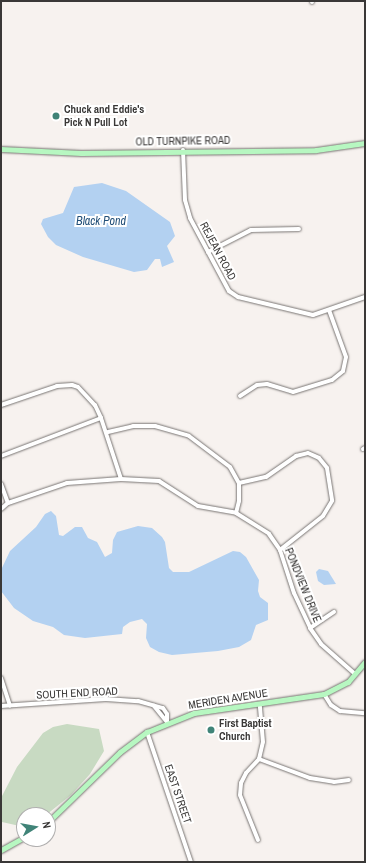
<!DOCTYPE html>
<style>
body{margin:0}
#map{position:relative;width:366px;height:863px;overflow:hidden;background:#f7f2ef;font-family:"Archivo Narrow",sans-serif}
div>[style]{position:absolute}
.green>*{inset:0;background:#c8dac2}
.water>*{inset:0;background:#b3d1f1}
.roads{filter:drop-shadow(0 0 1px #797573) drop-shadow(0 0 1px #797573)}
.minor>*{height:4px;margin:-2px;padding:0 2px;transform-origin:2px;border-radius:2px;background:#fff}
.major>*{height:5px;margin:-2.5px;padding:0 2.5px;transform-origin:2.5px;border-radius:2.5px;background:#b7f7c1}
.dots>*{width:11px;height:11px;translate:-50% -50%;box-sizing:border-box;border:2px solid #fff;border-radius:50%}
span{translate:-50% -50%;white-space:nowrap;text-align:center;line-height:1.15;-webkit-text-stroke:4px #fff;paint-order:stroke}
.poi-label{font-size:11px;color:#3a3837;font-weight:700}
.left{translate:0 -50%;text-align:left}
.street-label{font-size:11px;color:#3a3837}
.water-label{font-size:12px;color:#224f78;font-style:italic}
.frame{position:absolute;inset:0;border:2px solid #3a3837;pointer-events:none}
.north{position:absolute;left:16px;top:807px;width:40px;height:40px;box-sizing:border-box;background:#fff;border:1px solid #b0afaf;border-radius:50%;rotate:79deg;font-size:11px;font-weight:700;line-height:16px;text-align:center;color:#3a3837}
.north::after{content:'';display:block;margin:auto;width:14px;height:18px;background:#408478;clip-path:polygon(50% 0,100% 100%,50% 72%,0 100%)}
</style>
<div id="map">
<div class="green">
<div style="clip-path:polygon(67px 724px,99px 729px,104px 751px,90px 774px,71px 795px,46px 815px,24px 815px,24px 827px,2px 822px,1px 798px,17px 767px,43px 733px,53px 727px)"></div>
</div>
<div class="water">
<div style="clip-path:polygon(102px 183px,126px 191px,170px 222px,175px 236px,167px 246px,174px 262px,162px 267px,160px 259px,155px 259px,147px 270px,134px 272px,83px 257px,56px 245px,48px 237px,41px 224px,43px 219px,63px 213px,74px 187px)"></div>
<div style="clip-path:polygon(51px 511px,56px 516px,59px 535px,63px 536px,75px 527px,82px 527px,88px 538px,97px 542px,105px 557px,112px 553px,113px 540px,117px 532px,138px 526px,152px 528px,162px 537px,165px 542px,169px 568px,173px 572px,189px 572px,233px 551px,240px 552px,246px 557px,259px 580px,258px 591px,260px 597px,268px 603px,268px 620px,256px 625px,251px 640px,239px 647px,218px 651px,172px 655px,159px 652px,150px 647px,146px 638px,147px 624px,142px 619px,130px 622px,123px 627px,122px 634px,85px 638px,64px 635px,53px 627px,33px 621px,14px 608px,1px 591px,1px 570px,10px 551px,36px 527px,45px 514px)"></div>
<div style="clip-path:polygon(319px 569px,328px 571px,336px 584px,324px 585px,318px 581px,316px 572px)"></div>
</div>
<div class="roads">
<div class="minor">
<div style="left:312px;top:1px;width:1px;rotate:90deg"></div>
<div style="left:183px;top:150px;width:50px;rotate:87.7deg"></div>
<div style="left:185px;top:200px;width:19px;rotate:74deg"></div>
<div style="left:190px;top:218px;width:83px;rotate:61.9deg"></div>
<div style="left:229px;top:291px;width:11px;rotate:34deg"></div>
<div style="left:238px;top:297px;width:77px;rotate:13.5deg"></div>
<div style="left:313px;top:315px;width:55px;rotate:-19.1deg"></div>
<div style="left:208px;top:252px;width:48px;rotate:-27.1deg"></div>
<div style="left:251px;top:230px;width:48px;rotate:-1.2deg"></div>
<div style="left:240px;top:396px;width:20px;rotate:-33deg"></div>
<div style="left:257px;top:385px;width:10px;rotate:-6deg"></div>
<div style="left:267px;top:384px;width:27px;rotate:17deg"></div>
<div style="left:293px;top:392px;width:41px;rotate:-17.1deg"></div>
<div style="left:332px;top:380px;width:14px;rotate:-39deg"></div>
<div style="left:343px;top:371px;width:14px;rotate:-78deg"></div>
<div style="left:346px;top:357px;width:50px;rotate:-109.9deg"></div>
<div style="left:1px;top:405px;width:59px;rotate:-18.7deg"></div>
<div style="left:57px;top:386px;width:15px;rotate:-4deg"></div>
<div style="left:72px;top:385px;width:6px;rotate:18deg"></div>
<div style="left:78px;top:387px;width:25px;rotate:47deg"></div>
<div style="left:95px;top:405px;width:14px;rotate:65deg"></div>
<div style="left:101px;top:418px;width:64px;rotate:71.8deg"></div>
<div style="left:108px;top:432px;width:26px;rotate:-13deg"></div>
<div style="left:133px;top:426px;width:22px"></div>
<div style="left:155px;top:426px;width:35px;rotate:16deg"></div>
<div style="left:189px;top:436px;width:51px;rotate:37.1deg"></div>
<div style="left:230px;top:467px;width:18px;rotate:61deg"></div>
<div style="left:239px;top:483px;width:18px;rotate:90deg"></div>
<div style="left:239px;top:501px;width:12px;rotate:104deg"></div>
<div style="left:363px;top:449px;width:2px;rotate:-27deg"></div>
<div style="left:1px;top:456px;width:107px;rotate:-20.8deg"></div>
<div style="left:239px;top:483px;width:28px;rotate:-13deg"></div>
<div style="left:266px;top:477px;width:37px;rotate:-35deg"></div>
<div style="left:296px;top:456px;width:12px;rotate:-14deg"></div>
<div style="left:308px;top:453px;width:12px;rotate:24deg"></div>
<div style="left:319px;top:458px;width:13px;rotate:51deg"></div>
<div style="left:327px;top:468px;width:33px;rotate:81deg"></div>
<div style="left:332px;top:501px;width:17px;rotate:121deg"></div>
<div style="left:323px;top:516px;width:55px;rotate:141.7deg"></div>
<div style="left:1px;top:484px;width:20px;rotate:70deg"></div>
<div style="left:1px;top:509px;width:9px;rotate:-41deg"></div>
<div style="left:8px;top:503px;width:62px;rotate:-18.7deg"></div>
<div style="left:67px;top:483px;width:54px;rotate:-4.2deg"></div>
<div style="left:121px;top:479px;width:38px;rotate:3deg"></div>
<div style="left:159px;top:481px;width:46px;rotate:32.7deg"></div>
<div style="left:198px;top:506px;width:39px;rotate:10deg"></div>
<div style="left:236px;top:513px;width:39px;rotate:32deg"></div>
<div style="left:269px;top:534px;width:19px;rotate:55deg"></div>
<div style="left:280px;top:550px;width:45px;rotate:72deg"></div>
<div style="left:294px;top:593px;width:38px;rotate:65deg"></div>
<div style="left:310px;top:628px;width:19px;rotate:55deg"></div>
<div style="left:321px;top:644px;width:45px;rotate:41.4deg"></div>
<div style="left:310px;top:628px;width:29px;rotate:-34deg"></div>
<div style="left:1px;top:678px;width:29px;rotate:72deg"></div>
<div style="left:324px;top:694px;width:13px;rotate:58deg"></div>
<div style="left:331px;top:705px;width:11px;rotate:34deg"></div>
<div style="left:340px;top:711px;width:25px;rotate:5deg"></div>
<div style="left:1px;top:706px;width:105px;rotate:-3.8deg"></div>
<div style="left:106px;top:699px;width:32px;rotate:4deg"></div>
<div style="left:138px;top:701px;width:26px;rotate:16deg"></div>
<div style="left:163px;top:708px;width:7px;rotate:56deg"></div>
<div style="left:167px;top:714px;width:8px;rotate:90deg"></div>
<div style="left:167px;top:722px;width:21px;rotate:-129deg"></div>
<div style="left:147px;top:732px;width:137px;rotate:71.3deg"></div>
<div style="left:259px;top:759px;width:54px;rotate:20.4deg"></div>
<div style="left:310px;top:778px;width:24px;rotate:9deg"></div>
<div style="left:334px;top:782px;width:15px;rotate:-8deg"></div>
<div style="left:258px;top:840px;width:48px;rotate:-111.8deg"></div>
<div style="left:240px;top:795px;width:12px;rotate:-85deg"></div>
<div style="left:241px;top:783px;width:11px;rotate:-63deg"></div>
<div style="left:246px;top:773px;width:19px;rotate:-47deg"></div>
<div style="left:259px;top:759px;width:17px;rotate:-77deg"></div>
<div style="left:263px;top:742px;width:38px;rotate:-95deg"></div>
</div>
<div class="major">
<div style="left:1px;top:149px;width:80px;rotate:2.9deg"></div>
<div style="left:81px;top:153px;width:235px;rotate:-0.7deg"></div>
<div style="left:316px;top:150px;width:49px;rotate:-8.1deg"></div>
<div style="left:48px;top:822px;width:100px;rotate:-44.2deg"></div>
<div style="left:120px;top:752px;width:34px;rotate:-37deg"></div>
<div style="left:147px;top:732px;width:51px;rotate:-22deg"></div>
<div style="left:194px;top:713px;width:131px;rotate:-8.3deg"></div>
<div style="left:324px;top:694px;width:27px;rotate:-27deg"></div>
<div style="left:348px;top:682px;width:26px;rotate:-50deg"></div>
<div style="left:1px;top:850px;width:26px;rotate:-29deg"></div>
</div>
</div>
<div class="dots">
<div style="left:56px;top:116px;background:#408478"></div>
<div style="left:211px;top:730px;background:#408478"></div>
</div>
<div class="poi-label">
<span class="left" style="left:64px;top:116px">Chuck and Eddie's<br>Pick N Pull Lot</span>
<span class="left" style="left:219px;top:730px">First Baptist<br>Church</span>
</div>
<div class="street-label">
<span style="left:183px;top:141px;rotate:-1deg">OLD TURNPIKE ROAD</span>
<span style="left:218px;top:251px;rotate:62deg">REJEAN ROAD</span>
<span style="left:303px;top:585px;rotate:68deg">PONDVIEW DRIVE</span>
<span style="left:77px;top:693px;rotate:-3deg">SOUTH END ROAD</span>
<span style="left:228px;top:699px;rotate:-9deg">MERIDEN AVENUE</span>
<span style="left:178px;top:794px;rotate:71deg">EAST STREET</span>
</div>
<div class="water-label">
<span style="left:101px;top:222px">Black Pond</span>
</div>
<div class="frame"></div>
<div class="north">N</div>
</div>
